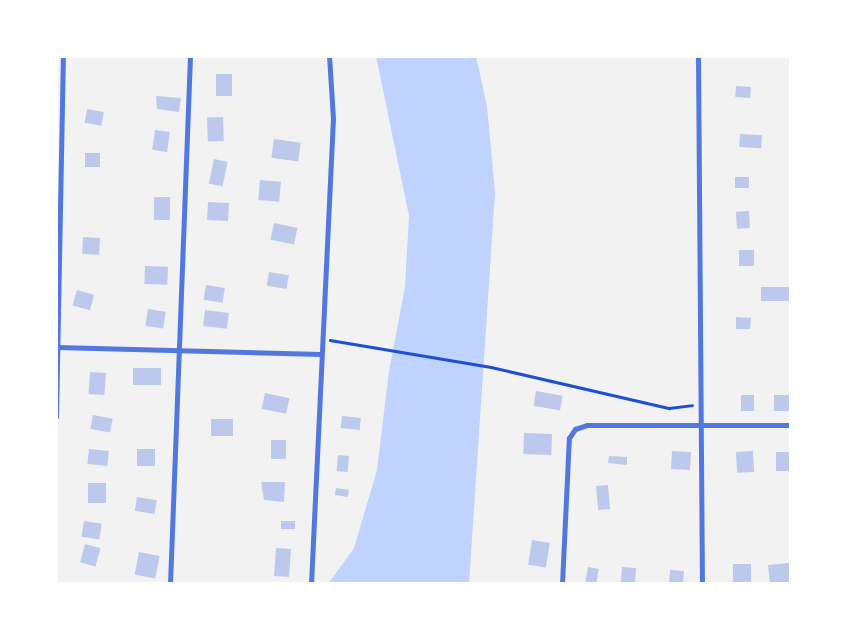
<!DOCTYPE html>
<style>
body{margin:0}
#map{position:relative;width:847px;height:640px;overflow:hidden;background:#f2f2f2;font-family:Roboto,sans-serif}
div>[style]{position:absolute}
.water>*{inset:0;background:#bfd3fe}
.building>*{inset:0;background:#bdc9ec;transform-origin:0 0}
.path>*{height:2.5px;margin:-1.25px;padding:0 1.25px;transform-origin:1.25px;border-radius:1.25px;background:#1d4ed8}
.minor>*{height:5px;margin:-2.5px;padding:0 2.5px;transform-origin:2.5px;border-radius:2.5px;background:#5277de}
span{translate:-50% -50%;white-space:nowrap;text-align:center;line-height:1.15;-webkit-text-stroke:5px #fff;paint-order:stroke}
.frame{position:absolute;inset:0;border:58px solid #fff;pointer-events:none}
</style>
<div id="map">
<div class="water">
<div style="clip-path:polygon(376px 56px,476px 56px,487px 106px,495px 193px,469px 584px,328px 584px,354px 548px,377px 470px,389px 371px,405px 287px,409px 216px)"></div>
</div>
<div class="building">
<div style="left:216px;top:74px;width:16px;height:22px"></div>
<div style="left:736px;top:86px;width:15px;height:11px;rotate:4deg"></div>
<div style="clip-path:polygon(156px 96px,181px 98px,179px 112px,157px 109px)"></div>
<div style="left:87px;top:109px;width:17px;height:14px;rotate:10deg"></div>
<div style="left:223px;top:117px;width:24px;height:16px;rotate:88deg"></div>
<div style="left:155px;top:130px;width:15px;height:20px;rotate:8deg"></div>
<div style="left:740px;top:134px;width:22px;height:13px;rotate:3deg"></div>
<div style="left:274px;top:139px;width:27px;height:19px;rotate:8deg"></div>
<div style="left:100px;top:153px;width:14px;height:15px;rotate:90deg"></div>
<div style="left:214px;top:159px;width:14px;height:25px;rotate:12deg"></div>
<div style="left:749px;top:177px;width:11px;height:14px;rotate:90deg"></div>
<div style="left:260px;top:180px;width:21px;height:20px;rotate:5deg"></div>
<div style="left:154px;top:197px;width:16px;height:23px"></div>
<div style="left:208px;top:202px;width:21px;height:18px;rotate:3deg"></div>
<div style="left:749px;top:211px;width:17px;height:13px;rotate:87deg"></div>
<div style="left:274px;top:223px;width:24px;height:17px;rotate:12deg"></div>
<div style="left:83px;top:237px;width:17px;height:17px;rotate:3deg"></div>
<div style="left:739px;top:250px;width:15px;height:16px"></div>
<div style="left:145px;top:266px;width:23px;height:18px;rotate:2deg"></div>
<div style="left:269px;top:272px;width:20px;height:14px;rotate:9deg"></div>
<div style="left:206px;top:285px;width:19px;height:15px;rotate:9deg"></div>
<div style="left:761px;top:287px;width:30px;height:14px"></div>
<div style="left:77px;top:290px;width:18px;height:16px;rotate:16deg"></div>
<div style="left:148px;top:309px;width:18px;height:17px;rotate:9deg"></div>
<div style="left:205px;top:310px;width:24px;height:16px;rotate:7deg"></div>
<div style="clip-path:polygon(736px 317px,751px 318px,750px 329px,736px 329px)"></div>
<div style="left:133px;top:368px;width:28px;height:17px"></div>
<div style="left:90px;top:372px;width:16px;height:22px;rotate:4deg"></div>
<div style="left:536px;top:391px;width:27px;height:15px;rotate:10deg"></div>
<div style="left:265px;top:393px;width:25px;height:16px;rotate:12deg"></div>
<div style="left:754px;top:395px;width:16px;height:13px;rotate:90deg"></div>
<div style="left:791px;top:395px;width:16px;height:17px;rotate:90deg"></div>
<div style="left:93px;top:415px;width:20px;height:14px;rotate:11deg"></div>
<div style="left:342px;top:416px;width:19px;height:12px;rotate:6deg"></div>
<div style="left:211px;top:419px;width:22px;height:17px"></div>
<div style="left:524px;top:433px;width:28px;height:21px;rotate:2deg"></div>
<div style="left:271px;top:440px;width:15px;height:19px"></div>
<div style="left:89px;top:449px;width:20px;height:15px;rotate:6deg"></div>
<div style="left:137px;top:449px;width:18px;height:17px"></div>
<div style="left:672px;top:451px;width:19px;height:18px;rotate:3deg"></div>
<div style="left:753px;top:451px;width:21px;height:17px;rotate:87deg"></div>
<div style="left:776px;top:452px;width:13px;height:19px"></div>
<div style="left:338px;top:455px;width:11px;height:16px;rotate:5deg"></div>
<div style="clip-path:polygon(609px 456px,627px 457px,627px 465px,608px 463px)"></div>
<div style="clip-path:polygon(261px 482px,285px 482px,284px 502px,264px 500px)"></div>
<div style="left:88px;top:483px;width:18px;height:20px"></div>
<div style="left:608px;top:485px;width:24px;height:12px;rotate:85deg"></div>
<div style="left:336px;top:488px;width:13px;height:7px;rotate:9deg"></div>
<div style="left:137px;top:497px;width:20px;height:14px;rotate:9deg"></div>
<div style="left:84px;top:521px;width:18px;height:16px;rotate:9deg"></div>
<div style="left:295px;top:521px;width:8px;height:14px;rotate:90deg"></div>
<div style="left:532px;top:540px;width:18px;height:25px;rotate:9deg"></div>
<div style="left:85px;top:544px;width:16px;height:19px;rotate:15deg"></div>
<div style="left:276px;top:548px;width:15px;height:28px;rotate:4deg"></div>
<div style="left:139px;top:552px;width:21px;height:23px;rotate:11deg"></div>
<div style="clip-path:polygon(789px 563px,790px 584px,770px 584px,768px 565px)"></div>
<div style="left:733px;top:564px;width:18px;height:20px"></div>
<div style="left:588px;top:567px;width:11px;height:17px;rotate:10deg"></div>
<div style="left:622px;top:567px;width:14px;height:17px;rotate:4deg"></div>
<div style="left:670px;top:570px;width:14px;height:14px;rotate:4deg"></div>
</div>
<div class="path">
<div style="left:330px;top:340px;width:163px;rotate:9.5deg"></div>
<div style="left:491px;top:367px;width:183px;rotate:13deg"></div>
<div style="left:669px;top:408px;width:23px;rotate:-7deg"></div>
</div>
<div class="minor">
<div style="left:698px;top:56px;width:528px;rotate:89.57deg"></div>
<div style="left:57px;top:347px;width:264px;rotate:1.5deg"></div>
<div style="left:56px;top:417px;width:361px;rotate:-88.9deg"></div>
<div style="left:170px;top:584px;width:528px;rotate:-87.83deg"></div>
<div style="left:311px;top:584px;width:466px;rotate:-87.3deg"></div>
<div style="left:333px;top:119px;width:63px;rotate:-93.6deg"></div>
<div style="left:562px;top:584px;width:146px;rotate:-87.3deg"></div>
<div style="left:569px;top:438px;width:11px;rotate:-56deg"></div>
<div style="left:575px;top:429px;width:13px;rotate:-18deg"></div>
<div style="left:587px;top:425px;width:204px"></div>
</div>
<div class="frame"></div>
</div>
